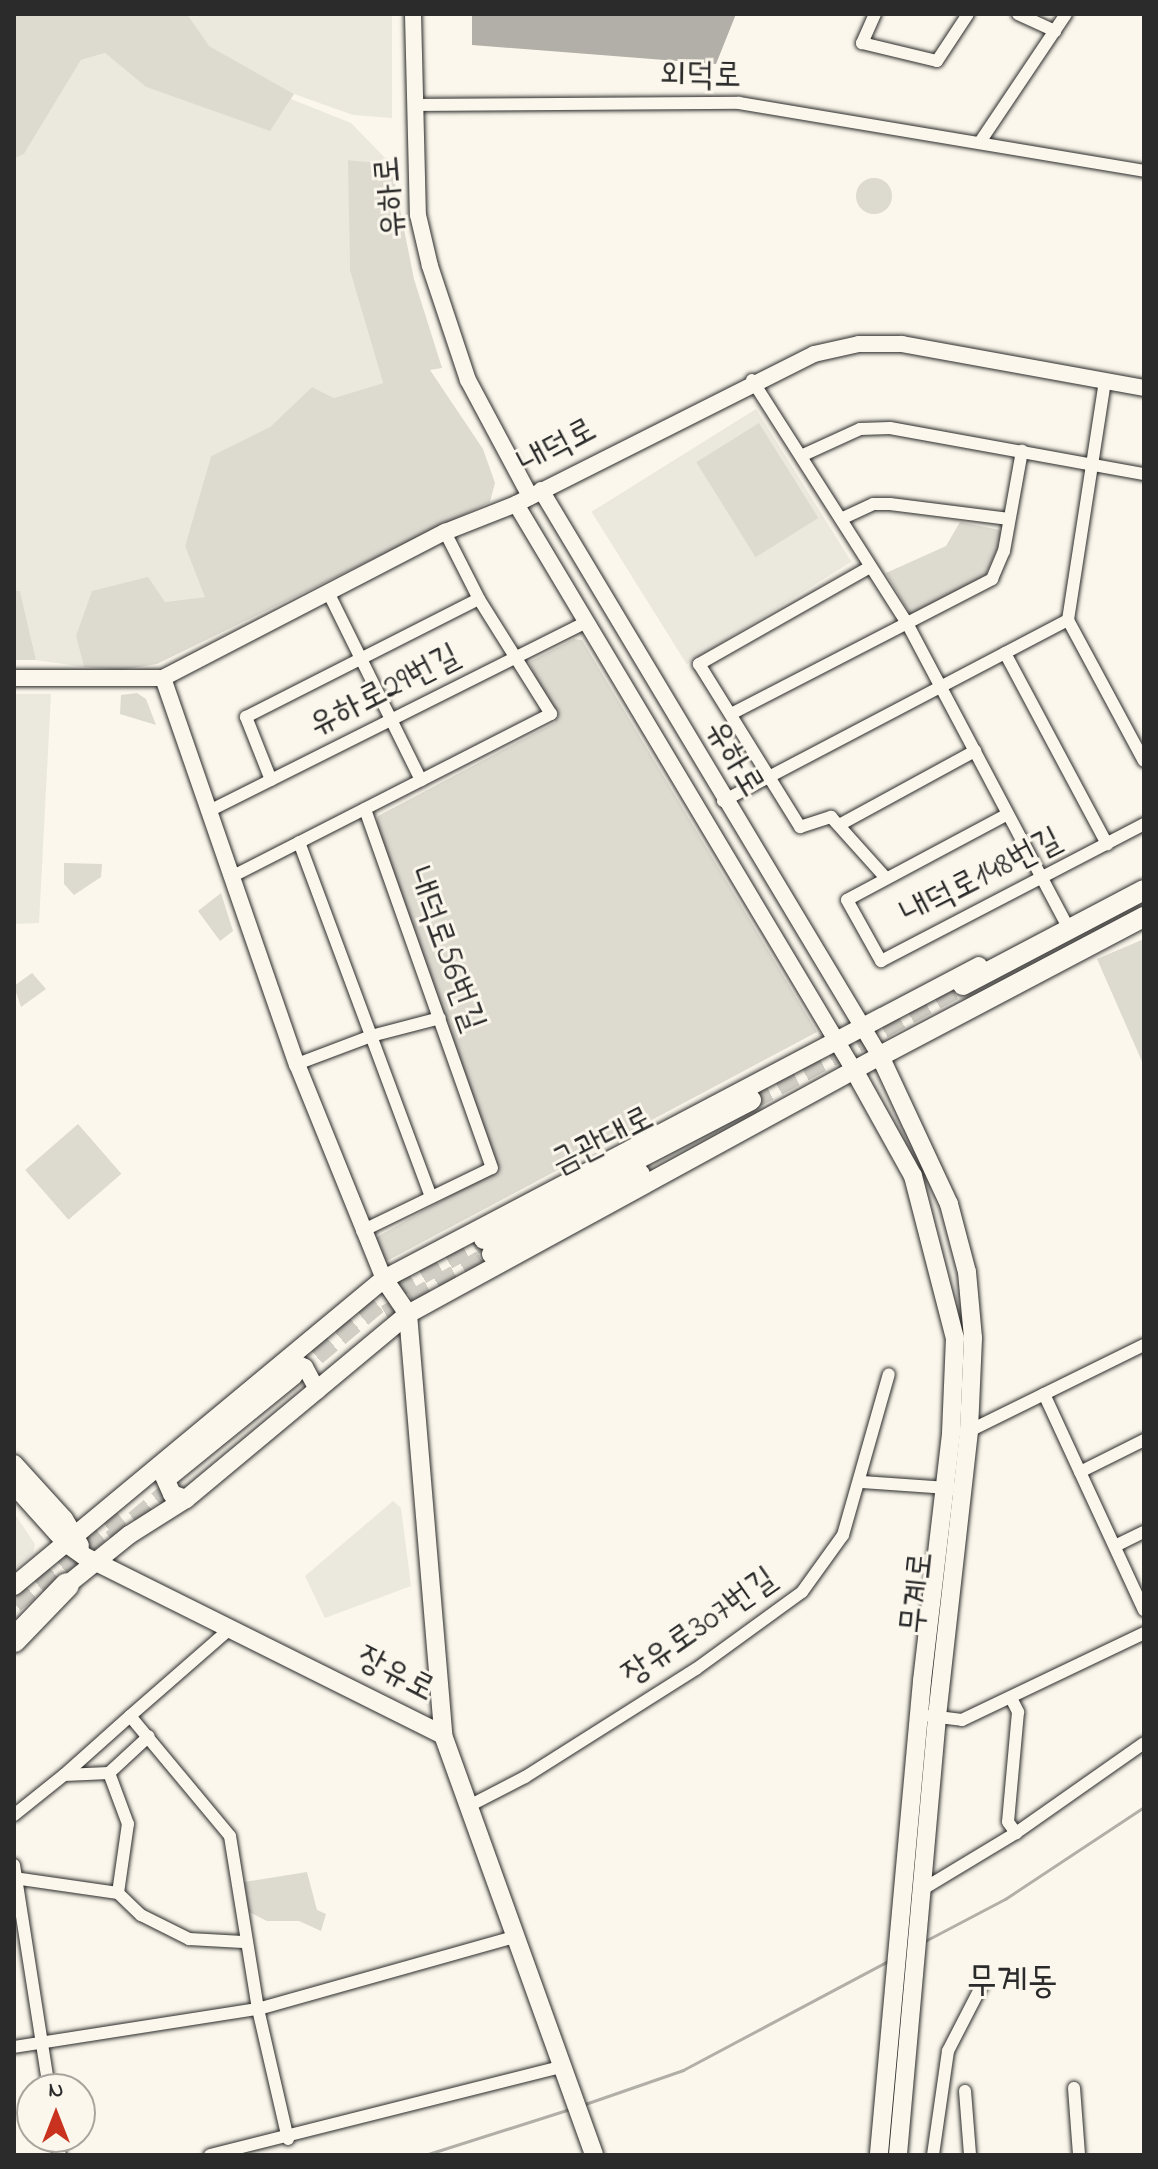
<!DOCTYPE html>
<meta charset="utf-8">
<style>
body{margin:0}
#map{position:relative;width:1158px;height:2169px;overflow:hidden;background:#fbf7ec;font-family:"Indie Flower","Poor Story",sans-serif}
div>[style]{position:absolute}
.built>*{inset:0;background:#ebe8de;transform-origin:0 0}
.green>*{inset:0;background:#dddad0;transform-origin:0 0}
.round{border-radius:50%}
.water>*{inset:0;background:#b1afa7}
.stream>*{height:3px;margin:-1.5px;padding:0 1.5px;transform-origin:1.5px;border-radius:1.5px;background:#b1afa7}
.primary-tunnel>*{height:20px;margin-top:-10px;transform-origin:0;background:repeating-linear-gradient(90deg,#d1cec5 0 20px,transparent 0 30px)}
.roads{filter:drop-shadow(0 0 2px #2b2b2b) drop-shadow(0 0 2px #2b2b2b)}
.minor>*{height:12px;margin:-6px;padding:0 6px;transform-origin:6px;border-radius:6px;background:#fbf7ec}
.tertiary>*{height:16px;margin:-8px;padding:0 8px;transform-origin:8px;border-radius:8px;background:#fbf7ec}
.secondary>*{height:18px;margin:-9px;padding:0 9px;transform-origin:9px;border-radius:9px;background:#fbf7ec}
.primary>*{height:20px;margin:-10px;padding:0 10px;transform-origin:10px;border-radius:10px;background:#fbf7ec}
.motorway>*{height:24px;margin:-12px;padding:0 12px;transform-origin:12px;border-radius:12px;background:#fbf7ec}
span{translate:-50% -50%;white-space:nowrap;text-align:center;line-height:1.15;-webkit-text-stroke:6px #fbf7ec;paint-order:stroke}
.street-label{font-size:34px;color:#2b2b2b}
.quarter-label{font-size:38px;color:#2b2b2b}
.frame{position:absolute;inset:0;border:16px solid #2b2b2b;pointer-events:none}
.north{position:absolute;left:16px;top:2073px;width:80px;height:80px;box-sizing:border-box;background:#fbf7ec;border:2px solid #a8a59f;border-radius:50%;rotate:0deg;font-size:22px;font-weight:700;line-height:32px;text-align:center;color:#2b2b2b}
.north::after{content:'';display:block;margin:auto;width:28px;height:36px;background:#c8321e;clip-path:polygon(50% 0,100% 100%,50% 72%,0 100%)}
</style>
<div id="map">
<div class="built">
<div style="clip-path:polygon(187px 14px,392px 14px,392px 118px,353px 115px,294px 94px,208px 46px)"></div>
<div style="clip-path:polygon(105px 53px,146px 87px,269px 130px,291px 99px,351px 123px,391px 164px,349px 160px,350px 271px,383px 383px,334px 398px,312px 387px,270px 427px,211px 456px,185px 546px,206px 597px,165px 602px,76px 636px,84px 667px,36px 660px,20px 591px,14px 590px,14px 159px,24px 154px,81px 60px)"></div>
<div style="left:756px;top:409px;width:180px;height:194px;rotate:58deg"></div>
<div style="clip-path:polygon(14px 694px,51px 694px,39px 923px,14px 924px)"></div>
<div style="clip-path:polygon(393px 1501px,401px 1508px,411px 1586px,325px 1618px,305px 1576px)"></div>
<div style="clip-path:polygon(14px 1513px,35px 1544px,33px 1553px,14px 1569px)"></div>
</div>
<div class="green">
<div style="clip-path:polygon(14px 14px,187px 14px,209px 46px,294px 94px,270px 131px,146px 87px,105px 53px,81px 60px,24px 154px,14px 159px)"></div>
<div style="clip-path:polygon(348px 160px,391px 164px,414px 279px,442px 368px,430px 370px,483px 449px,495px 483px,490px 502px,157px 664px,121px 670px,84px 667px,76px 636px,92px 591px,148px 577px,165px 602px,205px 597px,185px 546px,211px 456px,270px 427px,312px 387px,334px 398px,383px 383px,350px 271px)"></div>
<div class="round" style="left:856px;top:178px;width:36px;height:36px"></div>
<div style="left:759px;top:423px;width:112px;height:74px;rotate:58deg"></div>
<div style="clip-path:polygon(960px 522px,1000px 530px,1002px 538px,985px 577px,912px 617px,886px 573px,946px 546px)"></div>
<div style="clip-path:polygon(14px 590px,20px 591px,36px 660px,14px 660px)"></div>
<div style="clip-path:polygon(574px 639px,582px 640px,817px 1032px,385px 1262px,375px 1238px,498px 1169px,376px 825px,378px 816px,556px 722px,529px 662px)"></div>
<div style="clip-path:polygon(137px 693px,146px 699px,156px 725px,120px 714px,121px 695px)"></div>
<div style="clip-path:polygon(64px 863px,102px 864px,101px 877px,74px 895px,64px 884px)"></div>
<div style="clip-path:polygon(221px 893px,233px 931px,220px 941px,198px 911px)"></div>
<div style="clip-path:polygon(1144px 939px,1144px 1066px,1097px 959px)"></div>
<div style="clip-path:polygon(32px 973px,46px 989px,21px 1007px,14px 986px)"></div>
<div style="left:78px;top:1124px;width:66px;height:70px;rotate:49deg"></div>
<div style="clip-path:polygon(307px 1872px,317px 1910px,326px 1914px,321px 1931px,299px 1921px,267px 1921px,249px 1912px,244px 1882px)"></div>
</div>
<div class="water">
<div style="clip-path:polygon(472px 14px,736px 14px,716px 64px,472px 45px)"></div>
</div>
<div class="stream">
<div style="left:923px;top:1942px;width:93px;rotate:-27.7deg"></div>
<div style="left:1005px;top:1899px;width:167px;rotate:-33.5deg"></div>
<div style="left:585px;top:2104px;width:104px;rotate:-19.1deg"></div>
<div style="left:683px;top:2070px;width:232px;rotate:-28deg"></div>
<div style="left:425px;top:2155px;width:152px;rotate:-17.6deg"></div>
</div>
<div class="primary-tunnel">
<div style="left:751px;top:1100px;width:241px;rotate:-28.5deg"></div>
<div style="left:386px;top:1315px;width:122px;rotate:-29.9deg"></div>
<div style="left:293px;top:1375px;width:133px;rotate:-40.1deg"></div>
<div style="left:395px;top:1289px;width:102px;rotate:-29.3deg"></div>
<div style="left:112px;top:1540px;width:87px;rotate:-40.3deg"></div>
<div style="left:14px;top:1603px;width:137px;rotate:-39.4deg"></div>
</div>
<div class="roads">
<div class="minor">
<div style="left:875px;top:14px;width:32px;rotate:114deg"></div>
<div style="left:862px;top:43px;width:77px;rotate:13.5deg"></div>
<div style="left:937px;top:61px;width:56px;rotate:-56.6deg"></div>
<div style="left:1018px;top:14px;width:41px;rotate:24.7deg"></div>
<div style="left:416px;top:105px;width:323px;rotate:-0.4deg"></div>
<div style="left:739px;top:103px;width:411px;rotate:9.5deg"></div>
<div style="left:980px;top:142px;width:154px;rotate:-56.1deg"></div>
<div style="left:752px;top:380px;width:290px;rotate:57.5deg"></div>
<div style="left:908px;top:625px;width:336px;rotate:62.1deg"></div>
<div style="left:1105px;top:381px;width:242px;rotate:98.8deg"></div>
<div style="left:1068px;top:620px;width:160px;rotate:61.7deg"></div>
<div style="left:801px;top:456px;width:65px;rotate:-24.6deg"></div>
<div style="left:860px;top:429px;width:30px;rotate:-2deg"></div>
<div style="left:890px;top:428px;width:258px;rotate:10.3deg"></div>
<div style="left:841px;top:519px;width:35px;rotate:-25deg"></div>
<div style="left:873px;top:504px;width:17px"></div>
<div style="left:890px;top:504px;width:120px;rotate:7.2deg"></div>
<div style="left:870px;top:567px;width:197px;rotate:150.4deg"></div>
<div style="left:699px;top:664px;width:192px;rotate:58.2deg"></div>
<div style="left:800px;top:827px;width:33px;rotate:-18deg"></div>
<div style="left:831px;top:817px;width:82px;rotate:48deg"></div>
<div style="left:328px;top:592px;width:210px;rotate:63.7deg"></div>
<div style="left:1005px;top:653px;width:217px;rotate:61.9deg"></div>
<div style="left:731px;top:714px;width:294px;rotate:-27.3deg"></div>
<div style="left:992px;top:579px;width:30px;rotate:-67deg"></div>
<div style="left:1004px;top:551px;width:102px;rotate:-79.8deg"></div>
<div style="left:271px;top:780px;width:68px;rotate:-111.6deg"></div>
<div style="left:246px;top:717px;width:261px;rotate:-26.9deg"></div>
<div style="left:723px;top:801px;width:390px;rotate:-27.7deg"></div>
<div style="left:209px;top:811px;width:423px;rotate:-26.6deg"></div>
<div style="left:1006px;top:815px;width:180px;rotate:151.9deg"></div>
<div style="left:847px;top:900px;width:70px;rotate:60.9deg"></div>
<div style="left:881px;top:961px;width:297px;rotate:-27.5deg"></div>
<div style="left:841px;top:824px;width:153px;rotate:-28.6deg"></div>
<div style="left:299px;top:842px;width:379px;rotate:69.6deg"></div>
<div style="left:233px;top:876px;width:357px;rotate:-27deg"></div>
<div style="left:551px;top:714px;width:136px;rotate:-122.1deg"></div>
<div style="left:479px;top:599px;width:75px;rotate:-116.9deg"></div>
<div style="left:297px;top:1064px;width:79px;rotate:-20.7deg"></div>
<div style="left:371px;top:1036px;width:71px;rotate:-14.6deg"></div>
<div style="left:362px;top:1231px;width:144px;rotate:-25.9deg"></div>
<div style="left:492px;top:1168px;width:381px;rotate:-109.5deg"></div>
<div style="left:1044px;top:1394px;width:238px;rotate:65.2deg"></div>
<div style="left:969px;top:1431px;width:195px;rotate:-26.2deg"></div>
<div style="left:1080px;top:1472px;width:72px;rotate:-26.6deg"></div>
<div style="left:861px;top:1482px;width:88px;rotate:3.9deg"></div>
<div style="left:1115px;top:1546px;width:32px;rotate:-26deg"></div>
<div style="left:1011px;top:1698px;width:16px;rotate:63deg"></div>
<div style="left:1018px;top:1712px;width:110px;rotate:95.2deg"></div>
<div style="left:1008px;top:1822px;width:14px;rotate:54deg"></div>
<div style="left:930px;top:1716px;width:32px;rotate:7deg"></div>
<div style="left:962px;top:1720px;width:202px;rotate:-25.5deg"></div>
<div style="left:64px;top:1775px;width:89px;rotate:-41.8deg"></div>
<div style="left:467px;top:1807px;width:65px;rotate:-27.3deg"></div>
<div style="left:525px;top:1777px;width:202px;rotate:-32.3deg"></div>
<div style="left:696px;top:1669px;width:131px;rotate:-36deg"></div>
<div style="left:802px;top:1592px;width:70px;rotate:-54.3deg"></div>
<div style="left:843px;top:1535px;width:167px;rotate:-74.1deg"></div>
<div style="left:14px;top:1815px;width:64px;rotate:-38.7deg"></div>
<div style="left:64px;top:1775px;width:45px;rotate:-2.5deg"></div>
<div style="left:109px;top:1773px;width:54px;rotate:-42.8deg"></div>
<div style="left:14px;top:1865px;width:227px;rotate:81.1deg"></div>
<div style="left:14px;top:1878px;width:105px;rotate:8.2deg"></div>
<div style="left:118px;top:1893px;width:70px;rotate:-81.8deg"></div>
<div style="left:128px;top:1824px;width:54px;rotate:-110.4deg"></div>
<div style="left:923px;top:1889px;width:109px;rotate:-31.1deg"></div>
<div style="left:1016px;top:1833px;width:156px;rotate:-35.1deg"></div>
<div style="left:118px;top:1893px;width:32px;rotate:44deg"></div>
<div style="left:141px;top:1915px;width:54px;rotate:26.6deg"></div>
<div style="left:189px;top:1939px;width:54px;rotate:3.2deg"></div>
<div style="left:14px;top:2047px;width:247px;rotate:-8.9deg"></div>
<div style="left:258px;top:2009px;width:175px;rotate:-99.2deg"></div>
<div style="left:230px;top:1836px;width:156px;rotate:-129.8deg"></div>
<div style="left:130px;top:1716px;width:135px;rotate:-41.1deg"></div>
<div style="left:1074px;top:2088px;width:67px;rotate:85.7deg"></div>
<div style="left:965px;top:2091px;width:64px;rotate:85.5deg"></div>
<div style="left:57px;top:2137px;width:18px;rotate:81deg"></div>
<div style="left:288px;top:2139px;width:133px;rotate:-103deg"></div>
<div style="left:258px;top:2009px;width:267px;rotate:-15.7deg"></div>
<div style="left:210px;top:2155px;width:362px;rotate:-14.1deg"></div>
<div style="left:933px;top:2155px;width:105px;rotate:-81.8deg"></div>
<div style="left:948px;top:2051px;width:76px;rotate:-62.8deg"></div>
</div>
<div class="tertiary">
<div style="left:413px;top:14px;width:201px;rotate:88.6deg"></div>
<div style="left:418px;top:215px;width:52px;rotate:76.8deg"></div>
<div style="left:430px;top:266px;width:120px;rotate:71.6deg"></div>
<div style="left:468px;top:380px;width:132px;rotate:61.9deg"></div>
<div style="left:541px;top:490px;width:660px;rotate:59.08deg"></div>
<div style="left:516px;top:504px;width:659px;rotate:59.16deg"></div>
<div style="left:14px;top:678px;width:149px"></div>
<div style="left:163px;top:678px;width:318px;rotate:-27.4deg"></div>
<div style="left:445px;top:532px;width:76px;rotate:-21.5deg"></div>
<div style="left:516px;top:504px;width:334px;rotate:-26.7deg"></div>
<div style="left:814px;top:354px;width:46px;rotate:-12.5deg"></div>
<div style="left:859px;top:344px;width:43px"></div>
<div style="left:902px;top:344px;width:246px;rotate:10.3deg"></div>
<div style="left:163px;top:678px;width:409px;rotate:70.9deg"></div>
<div style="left:297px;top:1064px;width:232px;rotate:68deg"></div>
<div style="left:289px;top:1359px;width:18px;rotate:27deg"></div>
<div style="left:305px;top:1367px;width:27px;rotate:62deg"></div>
</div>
<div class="secondary">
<div style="left:854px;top:1070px;width:121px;rotate:60.9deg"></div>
<div style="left:913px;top:1176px;width:167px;rotate:75.5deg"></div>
<div style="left:955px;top:1338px;width:96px;rotate:92.4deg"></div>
<div style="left:951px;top:1434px;width:249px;rotate:96.7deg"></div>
<div style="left:922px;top:1681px;width:476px;rotate:95.2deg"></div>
<div style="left:384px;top:1279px;width:42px;rotate:55.6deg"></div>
<div style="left:408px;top:1314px;width:422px;rotate:85.2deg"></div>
<div style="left:443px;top:1735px;width:446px;rotate:70.2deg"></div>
<div style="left:14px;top:1464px;width:74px;rotate:47.7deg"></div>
<div style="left:64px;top:1519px;width:31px;rotate:59deg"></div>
<div style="left:160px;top:1467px;width:30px;rotate:66deg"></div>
<div style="left:172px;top:1494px;width:15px;rotate:20deg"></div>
<div style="left:14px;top:1485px;width:79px;rotate:48.1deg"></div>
<div style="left:67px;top:1544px;width:21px;rotate:35deg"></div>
<div style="left:84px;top:1556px;width:401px;rotate:26.5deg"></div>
<div style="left:67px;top:1585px;width:80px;rotate:-38.9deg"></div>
<div style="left:129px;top:1535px;width:67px;rotate:-32.3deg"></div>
<div style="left:186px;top:1499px;width:289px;rotate:-39.8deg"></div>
<div style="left:408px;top:1314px;width:538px;rotate:-28.66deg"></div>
<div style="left:880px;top:1056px;width:163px;rotate:65deg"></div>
<div style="left:949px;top:1204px;width:70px;rotate:75.2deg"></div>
<div style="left:967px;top:1272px;width:66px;rotate:84.8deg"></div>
<div style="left:973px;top:1338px;width:93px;rotate:92.5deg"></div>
<div style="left:969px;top:1431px;width:288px;rotate:96.4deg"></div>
<div style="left:937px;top:1717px;width:440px;rotate:95.1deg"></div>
<div style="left:14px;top:1586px;width:481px;rotate:-39.7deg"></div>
<div style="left:384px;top:1279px;width:672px;rotate:-27.75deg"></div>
</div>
<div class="primary">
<div style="left:963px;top:985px;width:204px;rotate:-27.7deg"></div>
<div style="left:880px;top:1056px;width:298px;rotate:-27.8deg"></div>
<div style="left:484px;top:1239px;width:301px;rotate:-27.5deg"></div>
<div style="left:492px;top:1254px;width:168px;rotate:-28.4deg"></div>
<div style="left:170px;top:1475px;width:159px;rotate:-39.1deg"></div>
</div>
<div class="motorway">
<div style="left:14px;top:1640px;width:76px;rotate:-46.1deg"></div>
</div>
</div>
<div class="street-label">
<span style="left:700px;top:77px;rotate:1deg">외덕로</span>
<span style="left:392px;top:197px;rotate:-95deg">유하로</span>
<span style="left:558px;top:448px;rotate:-28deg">내덕로</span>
<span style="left:385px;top:692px;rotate:-27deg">유하로29번길</span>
<span style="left:733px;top:759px;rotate:59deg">유하로</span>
<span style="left:982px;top:878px;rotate:-27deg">내덕로148번길</span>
<span style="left:444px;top:950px;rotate:70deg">내덕로56번길</span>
<span style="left:603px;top:1142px;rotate:-27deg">금관대로</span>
<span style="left:919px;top:1593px;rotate:-84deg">무계로</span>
<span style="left:700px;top:1628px;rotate:-35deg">장유로307번길</span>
<span style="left:395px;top:1675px;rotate:27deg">장유로</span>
</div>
<div class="quarter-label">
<span style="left:1012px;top:1984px">무계동</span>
</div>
<div class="frame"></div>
<div class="north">N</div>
</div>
